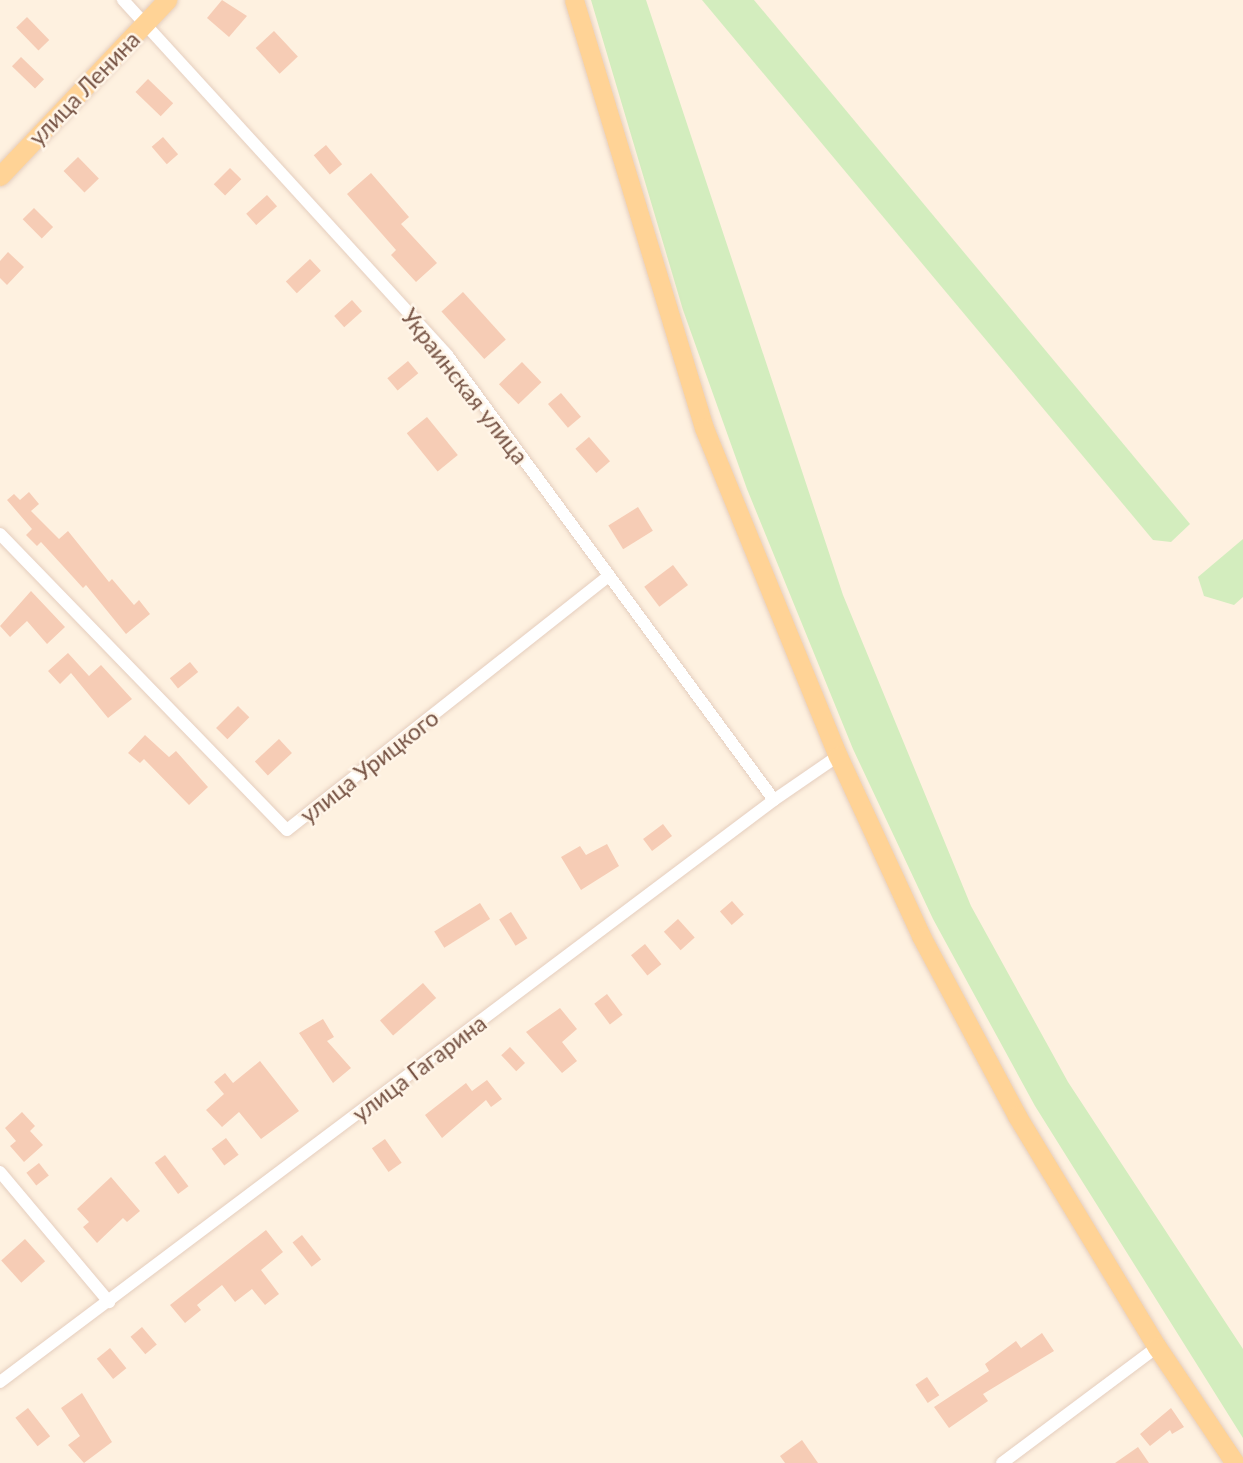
<!DOCTYPE html>
<meta charset="utf-8">
<style>
body{margin:0}
#map{position:relative;width:1243px;height:1463px;overflow:hidden;background:#fef1e0;font-family:Lato,sans-serif}
div>[style]{position:absolute}
.green>*{inset:0;background:#d3edbe}
.building>*{inset:0;background:#f6ccb5;transform-origin:0 0}
.roads{filter:drop-shadow(0 0 2px #e5cebe) drop-shadow(0 0 2px #e5cebe)}
.street>*{height:12px;margin:-6px;padding:0 6px;transform-origin:6px;border-radius:6px;background:#fff}
.primary>*{height:19px;margin:-9.5px;padding:0 9.5px;transform-origin:9.5px;border-radius:9.5px;background:#ffd396}
span{translate:-50% -50%;white-space:nowrap;text-align:center;line-height:1.15;-webkit-text-stroke:5px #fff5e8;paint-order:stroke}
.street-label{font-size:23px;color:#775445}
</style>
<div id="map">
<div class="green">
<div style="clip-path:polygon(591px 0,646px 0,843px 595px,971px 906px,1068px 1082px,1243px 1349px,1243px 1438px,1035px 1106px,933px 919px,853px 749px,747px 489px,683px 310px)"></div>
<div style="clip-path:polygon(702px 0,754px 0,1190px 524px,1171px 542px,1153px 540px)"></div>
<div style="clip-path:polygon(1243px 539px,1243px 597px,1234px 605px,1204px 596px,1198px 577px)"></div>
</div>
<div class="building">
<div style="clip-path:polygon(222px 0,247px 16px,229px 37px,207px 18px)"></div>
<div style="left:27px;top:17px;width:32px;height:15px;rotate:46deg"></div>
<div style="left:274px;top:31px;width:35px;height:25px;rotate:47deg"></div>
<div style="left:21px;top:57px;width:32px;height:13px;rotate:44deg"></div>
<div style="left:148px;top:79px;width:35px;height:18px;rotate:44deg"></div>
<div style="left:163px;top:137px;width:23px;height:15px;rotate:49deg"></div>
<div style="left:326px;top:145px;width:25px;height:16px;rotate:50deg"></div>
<div style="left:78px;top:157px;width:30px;height:20px;rotate:46deg"></div>
<div style="left:230px;top:168px;width:16px;height:23px;rotate:45deg"></div>
<div style="clip-path:polygon(371px 173px,409px 217px,401px 224px,437px 263px,416px 282px,391px 255px,396px 250px,347px 194px)"></div>
<div style="left:267px;top:195px;width:15px;height:28px;rotate:48deg"></div>
<div style="left:34px;top:208px;width:27px;height:16px;rotate:45deg"></div>
<div style="clip-path:polygon(8px 252px,24px 267px,7px 285px,0 278px,0 261px)"></div>
<div style="left:310px;top:259px;width:16px;height:33px;rotate:47deg"></div>
<div style="left:463px;top:292px;width:64px;height:29px;rotate:48deg"></div>
<div style="left:352px;top:300px;width:15px;height:24px;rotate:48deg"></div>
<div style="left:408px;top:361px;width:16px;height:27px;rotate:50deg"></div>
<div style="left:522px;top:362px;width:28px;height:32px;rotate:46deg"></div>
<div style="left:561px;top:393px;width:31px;height:17px;rotate:50deg"></div>
<div style="left:427px;top:417px;width:49px;height:26px;rotate:51deg"></div>
<div style="left:589px;top:437px;width:32px;height:18px;rotate:49deg"></div>
<div style="clip-path:polygon(29px 492px,39px 504px,31px 511px,59px 539px,68px 531px,109px 582px,112px 579px,134px 605px,139px 600px,150px 614px,126px 634px,86px 585px,83px 588px,41px 542px,37px 546px,26px 535px,32px 529px,7px 500px,14px 494px,20px 500px)"></div>
<div style="left:638px;top:507px;width:28px;height:35px;rotate:58deg"></div>
<div style="left:673px;top:565px;width:25px;height:36px;rotate:53deg"></div>
<div style="clip-path:polygon(31px 591px,65px 627px,47px 644px,27px 621px,10px 637px,0 626px)"></div>
<div style="clip-path:polygon(68px 653px,89px 676px,101px 665px,132px 699px,108px 718px,71px 673px,60px 684px,48px 671px)"></div>
<div style="left:190px;top:662px;width:13px;height:26px;rotate:51deg"></div>
<div style="left:238px;top:706px;width:16px;height:31px;rotate:45deg"></div>
<div style="clip-path:polygon(145px 735px,169px 757px,176px 751px,208px 787px,189px 805px,144px 759px,140px 763px,128px 753px)"></div>
<div style="left:279px;top:739px;width:19px;height:33px;rotate:47deg"></div>
<div style="left:663px;top:824px;width:15px;height:25px;rotate:53deg"></div>
<div style="clip-path:polygon(607px 844px,619px 866px,581px 890px,561px 857px,580px 846px,586px 855px)"></div>
<div style="left:732px;top:901px;width:18px;height:16px;rotate:49deg"></div>
<div style="left:480px;top:903px;width:19px;height:54px;rotate:58deg"></div>
<div style="left:511px;top:912px;width:31px;height:14px;rotate:58deg"></div>
<div style="left:678px;top:919px;width:25px;height:19px;rotate:48deg"></div>
<div style="left:645px;top:944px;width:26px;height:18px;rotate:51deg"></div>
<div style="left:423px;top:983px;width:20px;height:57px;rotate:49deg"></div>
<div style="left:607px;top:994px;width:26px;height:16px;rotate:53deg"></div>
<div style="clip-path:polygon(560px 1008px,577px 1029px,562px 1042px,577px 1061px,562px 1073px,526px 1032px)"></div>
<div style="clip-path:polygon(323px 1019px,334px 1037px,327px 1041px,351px 1068px,333px 1083px,299px 1033px)"></div>
<div style="left:510px;top:1047px;width:22px;height:12px;rotate:47deg"></div>
<div style="clip-path:polygon(260px 1061px,299px 1111px,261px 1139px,239px 1112px,222px 1127px,206px 1110px,224px 1094px,214px 1082px,225px 1073px,233px 1083px)"></div>
<div style="clip-path:polygon(487px 1080px,502px 1099px,491px 1107px,486px 1100px,442px 1138px,425px 1115px,466px 1083px,472px 1091px)"></div>
<div style="clip-path:polygon(22px 1112px,35px 1126px,30px 1131px,43px 1145px,24px 1162px,10px 1146px,16px 1141px,5px 1128px)"></div>
<div style="left:226px;top:1138px;width:21px;height:18px;rotate:53deg"></div>
<div style="left:385px;top:1139px;width:29px;height:16px;rotate:55deg"></div>
<div style="left:165px;top:1155px;width:39px;height:13px;rotate:53deg"></div>
<div style="left:39px;top:1163px;width:16px;height:16px;rotate:52deg"></div>
<div style="clip-path:polygon(111px 1177px,140px 1211px,127px 1222px,123px 1218px,97px 1243px,83px 1227px,89px 1222px,77px 1209px)"></div>
<div style="clip-path:polygon(266px 1230px,283px 1252px,261px 1270px,279px 1294px,265px 1305px,252px 1289px,235px 1302px,222px 1285px,197px 1305px,201px 1310px,185px 1323px,170px 1305px)"></div>
<div style="left:302px;top:1235px;width:31px;height:12px;rotate:52deg"></div>
<div style="left:25px;top:1239px;width:30px;height:32px;rotate:48deg"></div>
<div style="left:142px;top:1327px;width:23px;height:15px;rotate:50deg"></div>
<div style="clip-path:polygon(1042px 1333px,1054px 1351px,983px 1394px,988px 1401px,949px 1428px,934px 1407px,989px 1371px,985px 1364px,1016px 1341px,1021px 1348px)"></div>
<div style="left:110px;top:1348px;width:26px;height:17px;rotate:51deg"></div>
<div style="left:927px;top:1377px;width:22px;height:14px;rotate:56deg"></div>
<div style="clip-path:polygon(82px 1393px,112px 1442px,84px 1463px,68px 1445px,80px 1436px,61px 1408px)"></div>
<div style="left:28px;top:1408px;width:36px;height:16px;rotate:52deg"></div>
<div style="clip-path:polygon(1171px 1408px,1184px 1427px,1172px 1434px,1170px 1430px,1150px 1446px,1140px 1434px)"></div>
<div style="clip-path:polygon(802px 1440px,818px 1463px,785px 1463px,780px 1456px)"></div>
<div style="clip-path:polygon(1138px 1447px,1149px 1463px,1115px 1463px)"></div>
</div>
<div class="roads">
<div class="street">
<div style="left:123px;top:0;width:481px;rotate:47.6deg"></div>
<div style="left:447px;top:355px;width:552px;rotate:53.69deg"></div>
<div style="left:0;top:534px;width:412px;rotate:45.9deg"></div>
<div style="left:287px;top:830px;width:410px;rotate:-38.3deg"></div>
<div style="left:0;top:1172px;width:170px;rotate:50deg"></div>
<div style="left:0;top:1382px;width:968px;rotate:-36.94deg"></div>
<div style="left:774px;top:800px;width:78px;rotate:-34.5deg"></div>
<div style="left:1002px;top:1463px;width:194px;rotate:-36.8deg"></div>
</div>
<div class="primary">
<div style="left:574px;top:0;width:447px;rotate:73.1deg"></div>
<div style="left:704px;top:428px;width:354px;rotate:67.8deg"></div>
<div style="left:838px;top:756px;width:198px;rotate:65.2deg"></div>
<div style="left:921px;top:936px;width:204px;rotate:61.9deg"></div>
<div style="left:1017px;top:1116px;width:270px;rotate:58.8deg"></div>
<div style="left:1157px;top:1347px;width:140px;rotate:56.1deg"></div>
<div style="left:0;top:176px;width:243px;rotate:-46.5deg"></div>
</div>
</div>
<div class="street-label">
<span style="left:84px;top:88px;rotate:-46deg">улица Ленина</span>
<span style="left:465px;top:386px;rotate:52deg">Украинская улица</span>
<span style="left:369px;top:766px;rotate:-38deg">улица Урицкого</span>
<span style="left:419px;top:1068px;rotate:-37deg">улица Гагарина</span>
</div>
</div>
